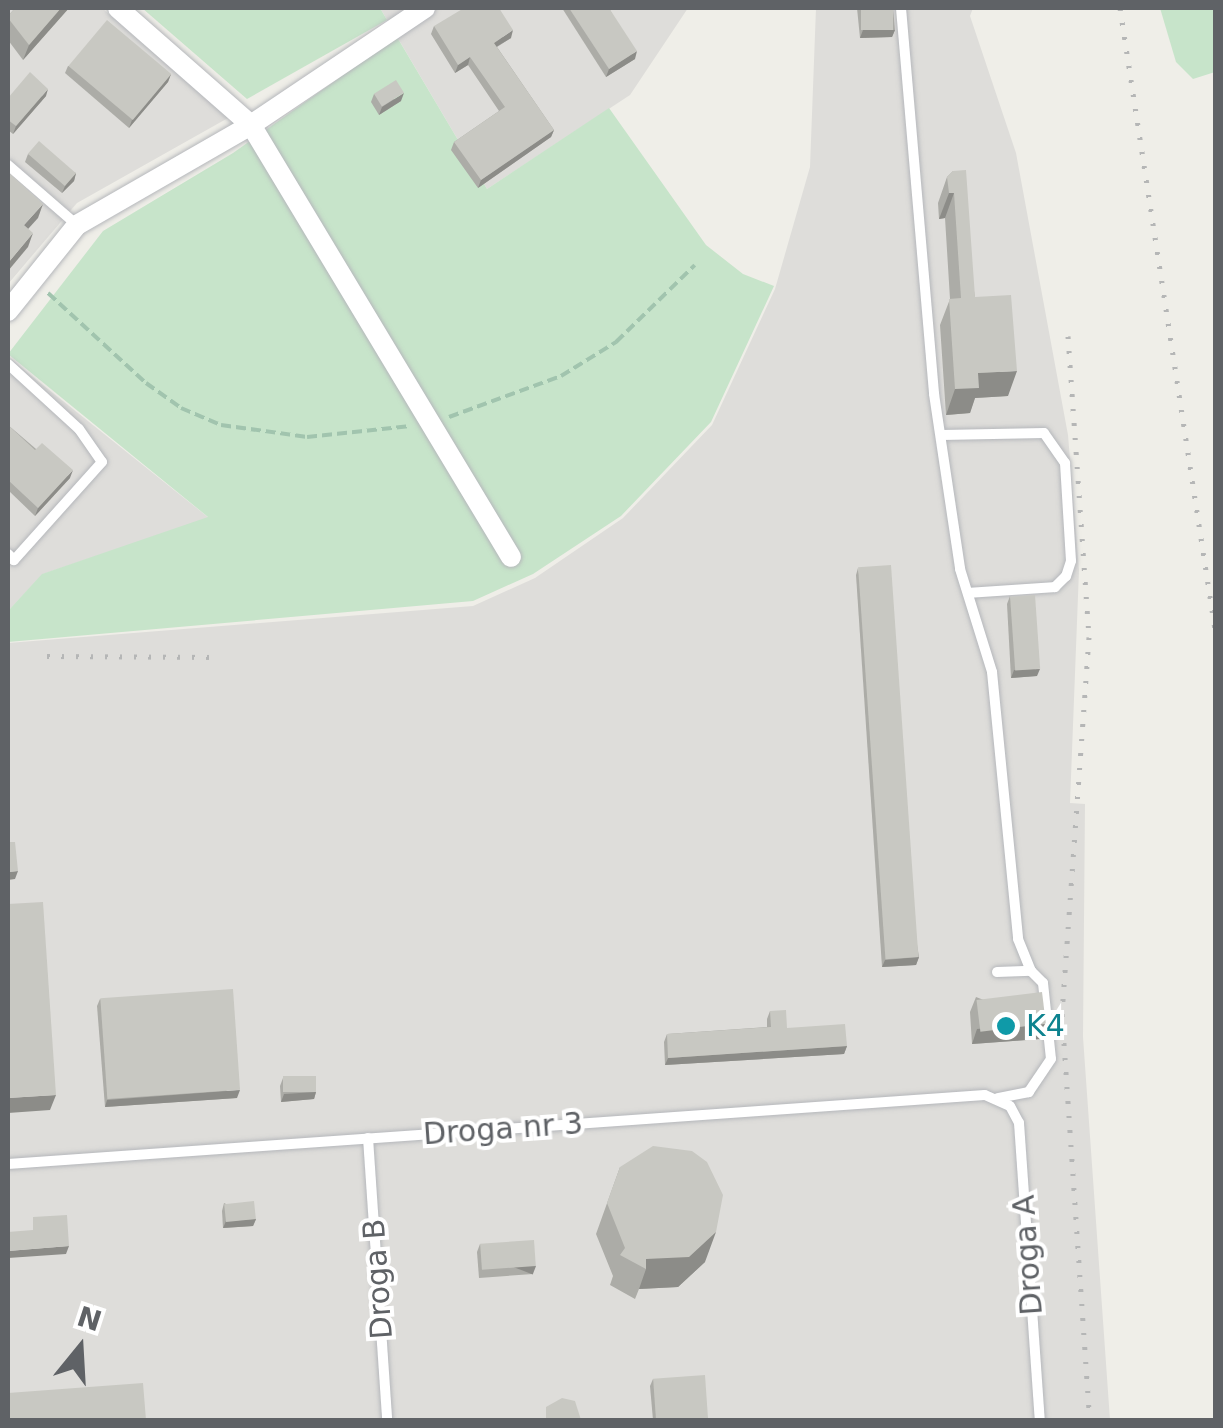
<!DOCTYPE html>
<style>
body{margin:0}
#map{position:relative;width:1223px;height:1428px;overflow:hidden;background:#efeee8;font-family:"DejaVu Sans",sans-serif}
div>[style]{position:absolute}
.industrial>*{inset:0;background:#deddda}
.green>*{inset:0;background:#c7e4ca}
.path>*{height:4px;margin-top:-2px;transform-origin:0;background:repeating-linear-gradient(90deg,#a1c4ae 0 10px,transparent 0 15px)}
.roads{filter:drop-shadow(0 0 2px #b5b7bb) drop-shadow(0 0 2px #b5b7bb)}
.service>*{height:10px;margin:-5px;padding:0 5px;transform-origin:5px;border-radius:5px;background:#fff}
.minor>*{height:20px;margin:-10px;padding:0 10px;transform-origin:10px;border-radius:10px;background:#fff}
.rail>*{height:5px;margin-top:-2.5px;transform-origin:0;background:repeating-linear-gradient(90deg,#b5b6b6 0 2.5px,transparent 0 14.5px)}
.wall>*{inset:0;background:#acaca7}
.shaded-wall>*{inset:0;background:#8c8c88;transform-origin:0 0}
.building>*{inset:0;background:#c8c8c2;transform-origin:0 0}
.dots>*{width:28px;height:28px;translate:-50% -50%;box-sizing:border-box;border:5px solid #fff;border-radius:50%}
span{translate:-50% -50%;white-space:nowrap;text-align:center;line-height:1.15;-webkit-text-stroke:8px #fff;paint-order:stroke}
.culture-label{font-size:30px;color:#0d838f}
.left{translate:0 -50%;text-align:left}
.street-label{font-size:30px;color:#5f6266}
.frame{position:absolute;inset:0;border:10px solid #5f6266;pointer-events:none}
.north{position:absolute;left:30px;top:1298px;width:100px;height:100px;-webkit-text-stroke:8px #fff;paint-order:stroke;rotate:18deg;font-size:28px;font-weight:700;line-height:40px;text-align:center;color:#5f6266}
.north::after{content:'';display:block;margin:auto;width:35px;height:45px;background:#5f6266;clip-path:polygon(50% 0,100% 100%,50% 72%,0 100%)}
</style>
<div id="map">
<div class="industrial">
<div style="clip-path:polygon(8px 8px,102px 8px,228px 118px,77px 203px,8px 284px)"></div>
<div style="clip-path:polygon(380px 8px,688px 8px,630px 95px,487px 189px)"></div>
<div style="clip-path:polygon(816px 8px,973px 8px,970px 16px,1016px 153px,1068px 435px,1079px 570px,1070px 803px,1085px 804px,1083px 1037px,1110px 1420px,8px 1420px,8px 643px,473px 606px,535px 578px,623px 518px,712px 425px,775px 289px,810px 167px)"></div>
<div style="clip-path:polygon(8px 357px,209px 518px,43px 574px,8px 611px)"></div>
</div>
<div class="green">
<div style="clip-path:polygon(142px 8px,380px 8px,387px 20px,247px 99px)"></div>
<div style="clip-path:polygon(1160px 8px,1215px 8px,1215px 72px,1193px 79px,1176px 62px)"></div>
<div style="clip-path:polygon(397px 37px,487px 189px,609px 108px,706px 245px,743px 274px,774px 286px,711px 422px,621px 516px,533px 574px,473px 601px,8px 642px,8px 611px,42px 574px,208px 517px,8px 354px,103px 231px,233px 153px)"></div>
</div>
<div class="path">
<div style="left:48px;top:293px;width:133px;rotate:42.6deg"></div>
<div style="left:146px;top:383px;width:43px;rotate:35.5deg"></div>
<div style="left:181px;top:408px;width:43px;rotate:23deg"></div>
<div style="left:221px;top:425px;width:87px;rotate:7.9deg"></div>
<div style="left:307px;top:437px;width:104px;rotate:-6.1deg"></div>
<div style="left:449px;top:417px;width:119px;rotate:-20.1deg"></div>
<div style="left:561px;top:376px;width:65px;rotate:-31.7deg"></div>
<div style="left:616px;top:342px;width:110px;rotate:-44.3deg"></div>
</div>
<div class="roads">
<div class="service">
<div style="left:901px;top:8px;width:387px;rotate:85.1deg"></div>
<div style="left:934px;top:394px;width:177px;rotate:81.5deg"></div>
<div style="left:960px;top:569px;width:108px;rotate:72.7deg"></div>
<div style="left:992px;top:672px;width:268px;rotate:84.4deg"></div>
<div style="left:1018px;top:939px;width:35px;rotate:68deg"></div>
<div style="left:8px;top:165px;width:91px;rotate:41deg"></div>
<div style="left:8px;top:364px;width:96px;rotate:42.5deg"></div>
<div style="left:79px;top:429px;width:40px;rotate:55.1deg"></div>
<div style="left:102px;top:462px;width:132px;rotate:131.9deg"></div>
<div style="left:14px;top:560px;width:8px;rotate:-135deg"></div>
<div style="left:942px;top:435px;width:102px;rotate:-1.1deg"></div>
<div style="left:1044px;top:433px;width:37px;rotate:55deg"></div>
<div style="left:1065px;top:463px;width:98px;rotate:86.5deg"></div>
<div style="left:1071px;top:561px;width:16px;rotate:108deg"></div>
<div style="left:1066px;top:576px;width:16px;rotate:135deg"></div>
<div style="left:1055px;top:587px;width:87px;rotate:176.1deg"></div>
<div style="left:997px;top:972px;width:34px;rotate:-2deg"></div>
<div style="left:1031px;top:971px;width:17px;rotate:45deg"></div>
<div style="left:1043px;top:983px;width:76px;rotate:84deg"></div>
<div style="left:1051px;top:1059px;width:40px;rotate:124deg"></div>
<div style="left:1029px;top:1092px;width:32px;rotate:169deg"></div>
<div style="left:368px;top:1138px;width:283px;rotate:86.1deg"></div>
<div style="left:8px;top:1164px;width:979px;rotate:-4.04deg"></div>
<div style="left:985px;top:1095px;width:27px;rotate:24deg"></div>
<div style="left:1010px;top:1106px;width:19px;rotate:62deg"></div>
<div style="left:1019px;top:1123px;width:298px;rotate:86deg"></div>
</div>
<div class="minor">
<div style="left:425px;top:8px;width:210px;rotate:146.1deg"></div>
<div style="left:251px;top:125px;width:504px;rotate:58.96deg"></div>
<div style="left:8px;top:311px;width:110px;rotate:-51.3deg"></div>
<div style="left:77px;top:225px;width:201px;rotate:-29.9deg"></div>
<div style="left:251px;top:125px;width:177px;rotate:-138.7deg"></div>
</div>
</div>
<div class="rail">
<div style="left:1120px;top:8px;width:635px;rotate:81.31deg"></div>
<div style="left:1068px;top:336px;width:302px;rotate:86deg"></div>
<div style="left:1089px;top:637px;width:378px;rotate:94.1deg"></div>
<div style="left:1062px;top:1014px;width:407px;rotate:86.1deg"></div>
<div style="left:47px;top:656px;width:171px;rotate:0.3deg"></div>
</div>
<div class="wall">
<div style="clip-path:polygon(15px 8px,69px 8px,23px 60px,8px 40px,8px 16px)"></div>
<div style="clip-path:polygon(562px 8px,609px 8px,635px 59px,606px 77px)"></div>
<div style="clip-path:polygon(857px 8px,893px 8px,895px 30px,892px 37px,860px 38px)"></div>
<div style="clip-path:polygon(434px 26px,511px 38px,497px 47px,554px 130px,551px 137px,478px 188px,451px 150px,454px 142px,499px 111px,468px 65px,455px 73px,431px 34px)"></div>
<div style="clip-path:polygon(68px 66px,171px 74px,168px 82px,129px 128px,65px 73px)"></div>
<div style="clip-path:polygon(374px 94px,401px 101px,379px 115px,371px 102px)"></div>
<div style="clip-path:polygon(46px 96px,13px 134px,8px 130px,8px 98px)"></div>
<div style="clip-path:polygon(28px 154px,76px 173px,74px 181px,62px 193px,25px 162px)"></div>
<div style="clip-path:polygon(953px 171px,975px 297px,1008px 396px,975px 398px,970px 413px,946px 415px,940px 325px,950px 299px,945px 218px,939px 219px,938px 203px,947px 177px)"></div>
<div style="clip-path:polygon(8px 425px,70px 478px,35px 516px,8px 490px)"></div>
<div style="clip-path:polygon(858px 568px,919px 957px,916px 965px,882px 967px,856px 575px)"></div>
<div style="clip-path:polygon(1010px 596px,1037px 676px,1011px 678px,1007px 604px)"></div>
<div style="clip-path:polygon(976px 997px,1046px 1024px,1040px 1039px,972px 1044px,970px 1012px)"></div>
<div style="clip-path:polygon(100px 999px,237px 1098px,105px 1107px,97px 1006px)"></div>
<div style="clip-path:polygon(770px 1011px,787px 1028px,847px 1046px,844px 1054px,665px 1065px,664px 1042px,667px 1034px,767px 1027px,767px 1019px)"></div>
<div style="clip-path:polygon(283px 1078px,316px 1092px,314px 1099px,281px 1102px,280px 1086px)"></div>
<div style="clip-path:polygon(620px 1167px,705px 1262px,678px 1287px,639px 1289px,635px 1299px,610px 1285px,613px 1276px,596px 1234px)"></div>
<div style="clip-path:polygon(224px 1203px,256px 1219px,253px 1226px,223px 1228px,222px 1211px)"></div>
<div style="clip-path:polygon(480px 1244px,533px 1274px,479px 1278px,477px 1252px)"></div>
<div style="clip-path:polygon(653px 1379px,708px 1420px,653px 1420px,650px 1386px)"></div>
</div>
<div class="shaded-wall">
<div style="clip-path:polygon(61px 8px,69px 8px,23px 60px,29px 45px)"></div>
<div style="clip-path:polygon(513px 30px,511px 38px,491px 50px,494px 43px)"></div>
<div style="clip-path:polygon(863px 30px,895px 30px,892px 37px,860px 38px)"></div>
<div style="clip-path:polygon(637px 51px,635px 59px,606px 77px,609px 69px)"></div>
<div style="clip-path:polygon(470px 57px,468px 65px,455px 73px,458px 65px)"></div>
<div style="clip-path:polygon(171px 74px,168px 82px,129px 128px,132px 120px)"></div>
<div style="clip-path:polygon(48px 89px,46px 96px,13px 134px,16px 126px)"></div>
<div style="clip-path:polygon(404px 93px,401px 101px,379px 115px,382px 107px)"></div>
<div style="clip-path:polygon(554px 130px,551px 137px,478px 188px,481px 180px)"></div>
<div style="clip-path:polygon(76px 173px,74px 181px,62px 193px,65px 186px)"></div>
<div style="clip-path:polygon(949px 193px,954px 193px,945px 218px,939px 219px)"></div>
<div style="clip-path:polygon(43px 204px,38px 218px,19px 239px,24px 225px)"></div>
<div style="clip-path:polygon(33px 233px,28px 247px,8px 271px,8px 263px)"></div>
<div style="clip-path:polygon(1017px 371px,1008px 396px,975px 398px,970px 413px,946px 415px,955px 389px,978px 373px)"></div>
<div style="clip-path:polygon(73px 470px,70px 478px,35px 516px,38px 508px)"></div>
<div style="clip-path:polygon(1040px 669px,1037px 676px,1011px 678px,1014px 670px)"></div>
<div style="clip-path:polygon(18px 871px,15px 879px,8px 880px,8px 872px)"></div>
<div style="clip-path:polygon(919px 957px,916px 965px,882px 967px,885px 960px)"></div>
<div style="clip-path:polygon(1046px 1024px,1040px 1039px,972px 1044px,977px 1029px)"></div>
<div style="clip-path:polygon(847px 1046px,844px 1054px,665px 1065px,668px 1058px)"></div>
<div style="clip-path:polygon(240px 1090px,237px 1098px,105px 1107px,107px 1100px)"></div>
<div style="clip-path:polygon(316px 1092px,314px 1099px,281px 1102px,284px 1094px)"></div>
<div style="clip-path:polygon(56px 1095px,50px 1110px,8px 1113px,8px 1098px)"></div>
<div style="clip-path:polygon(256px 1219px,253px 1226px,223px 1228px,226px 1221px)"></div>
<div style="clip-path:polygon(716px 1232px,705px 1262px,678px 1287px,639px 1289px,646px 1269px,646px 1259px)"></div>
<div style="clip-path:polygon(69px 1246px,66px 1254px,8px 1258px,8px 1251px)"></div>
<div style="left:536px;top:1266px;width:9px;height:54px;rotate:111deg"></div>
</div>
<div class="building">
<div style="clip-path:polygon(15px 8px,61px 8px,29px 45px,8px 18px,8px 16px)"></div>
<div style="clip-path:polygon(464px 8px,499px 8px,513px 30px,494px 43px,554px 130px,481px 180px,454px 142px,505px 107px,470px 57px,458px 65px,434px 26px)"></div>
<div style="clip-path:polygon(569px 8px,609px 8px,637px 51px,609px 69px)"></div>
<div style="left:861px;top:8px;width:32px;height:22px"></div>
<div style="left:107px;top:20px;width:84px;height:60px;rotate:40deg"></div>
<div style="clip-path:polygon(30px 72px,48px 89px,16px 126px,8px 120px,8px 98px)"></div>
<div style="left:396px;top:80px;width:15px;height:26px;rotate:58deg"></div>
<div style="left:39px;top:141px;width:49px;height:17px;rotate:41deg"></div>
<div style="clip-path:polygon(966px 170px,975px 297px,1011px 295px,1017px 371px,978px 373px,979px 388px,955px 389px,949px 299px,961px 298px,954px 193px,949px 193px,947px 177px,953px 171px)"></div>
<div style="clip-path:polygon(10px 174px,43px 204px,24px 225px,33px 233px,8px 263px,8px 176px)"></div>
<div style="clip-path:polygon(8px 425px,35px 450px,42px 443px,73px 470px,38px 508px,8px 480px)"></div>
<div style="left:891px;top:565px;width:393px;height:33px;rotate:86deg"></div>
<div style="left:1035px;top:595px;width:74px;height:25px;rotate:86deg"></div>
<div style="clip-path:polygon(8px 842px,15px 842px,18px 871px,8px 872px)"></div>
<div style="clip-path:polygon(43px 902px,56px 1095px,8px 1098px,8px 904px)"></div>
<div style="left:233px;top:989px;width:101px;height:133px;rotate:86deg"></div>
<div style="left:1042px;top:992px;width:32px;height:66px;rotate:83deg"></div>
<div style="clip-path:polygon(786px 1010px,787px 1028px,845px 1024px,847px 1046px,668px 1058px,667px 1034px,771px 1027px,770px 1011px)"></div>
<div style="left:316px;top:1076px;width:16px;height:33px;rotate:90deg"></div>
<div style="clip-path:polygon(653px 1146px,692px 1151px,707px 1162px,723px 1195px,716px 1232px,689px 1257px,646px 1259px,646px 1269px,620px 1255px,625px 1248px,607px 1203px,620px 1167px)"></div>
<div style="left:254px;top:1201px;width:18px;height:30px;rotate:84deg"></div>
<div style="clip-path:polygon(67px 1215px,69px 1246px,8px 1251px,8px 1232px,33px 1230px,33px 1217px)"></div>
<div style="left:534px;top:1240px;width:26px;height:54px;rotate:86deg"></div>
<div style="left:705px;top:1375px;width:45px;height:52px;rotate:86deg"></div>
<div style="clip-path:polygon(143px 1383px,146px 1420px,8px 1420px,8px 1393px)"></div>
<div style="clip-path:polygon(562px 1398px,575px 1401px,581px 1420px,546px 1420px,546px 1407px)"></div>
</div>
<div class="dots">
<div style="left:1006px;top:1026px;background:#0f9aa8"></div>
</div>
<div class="culture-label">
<span class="left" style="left:1026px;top:1026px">K4</span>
</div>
<div class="street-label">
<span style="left:503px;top:1129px;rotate:-4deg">Droga nr 3</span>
<span style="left:1028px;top:1255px;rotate:-94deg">Droga A</span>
<span style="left:378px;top:1279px;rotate:-94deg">Droga B</span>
</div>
<div class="frame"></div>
<div class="north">N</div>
</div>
